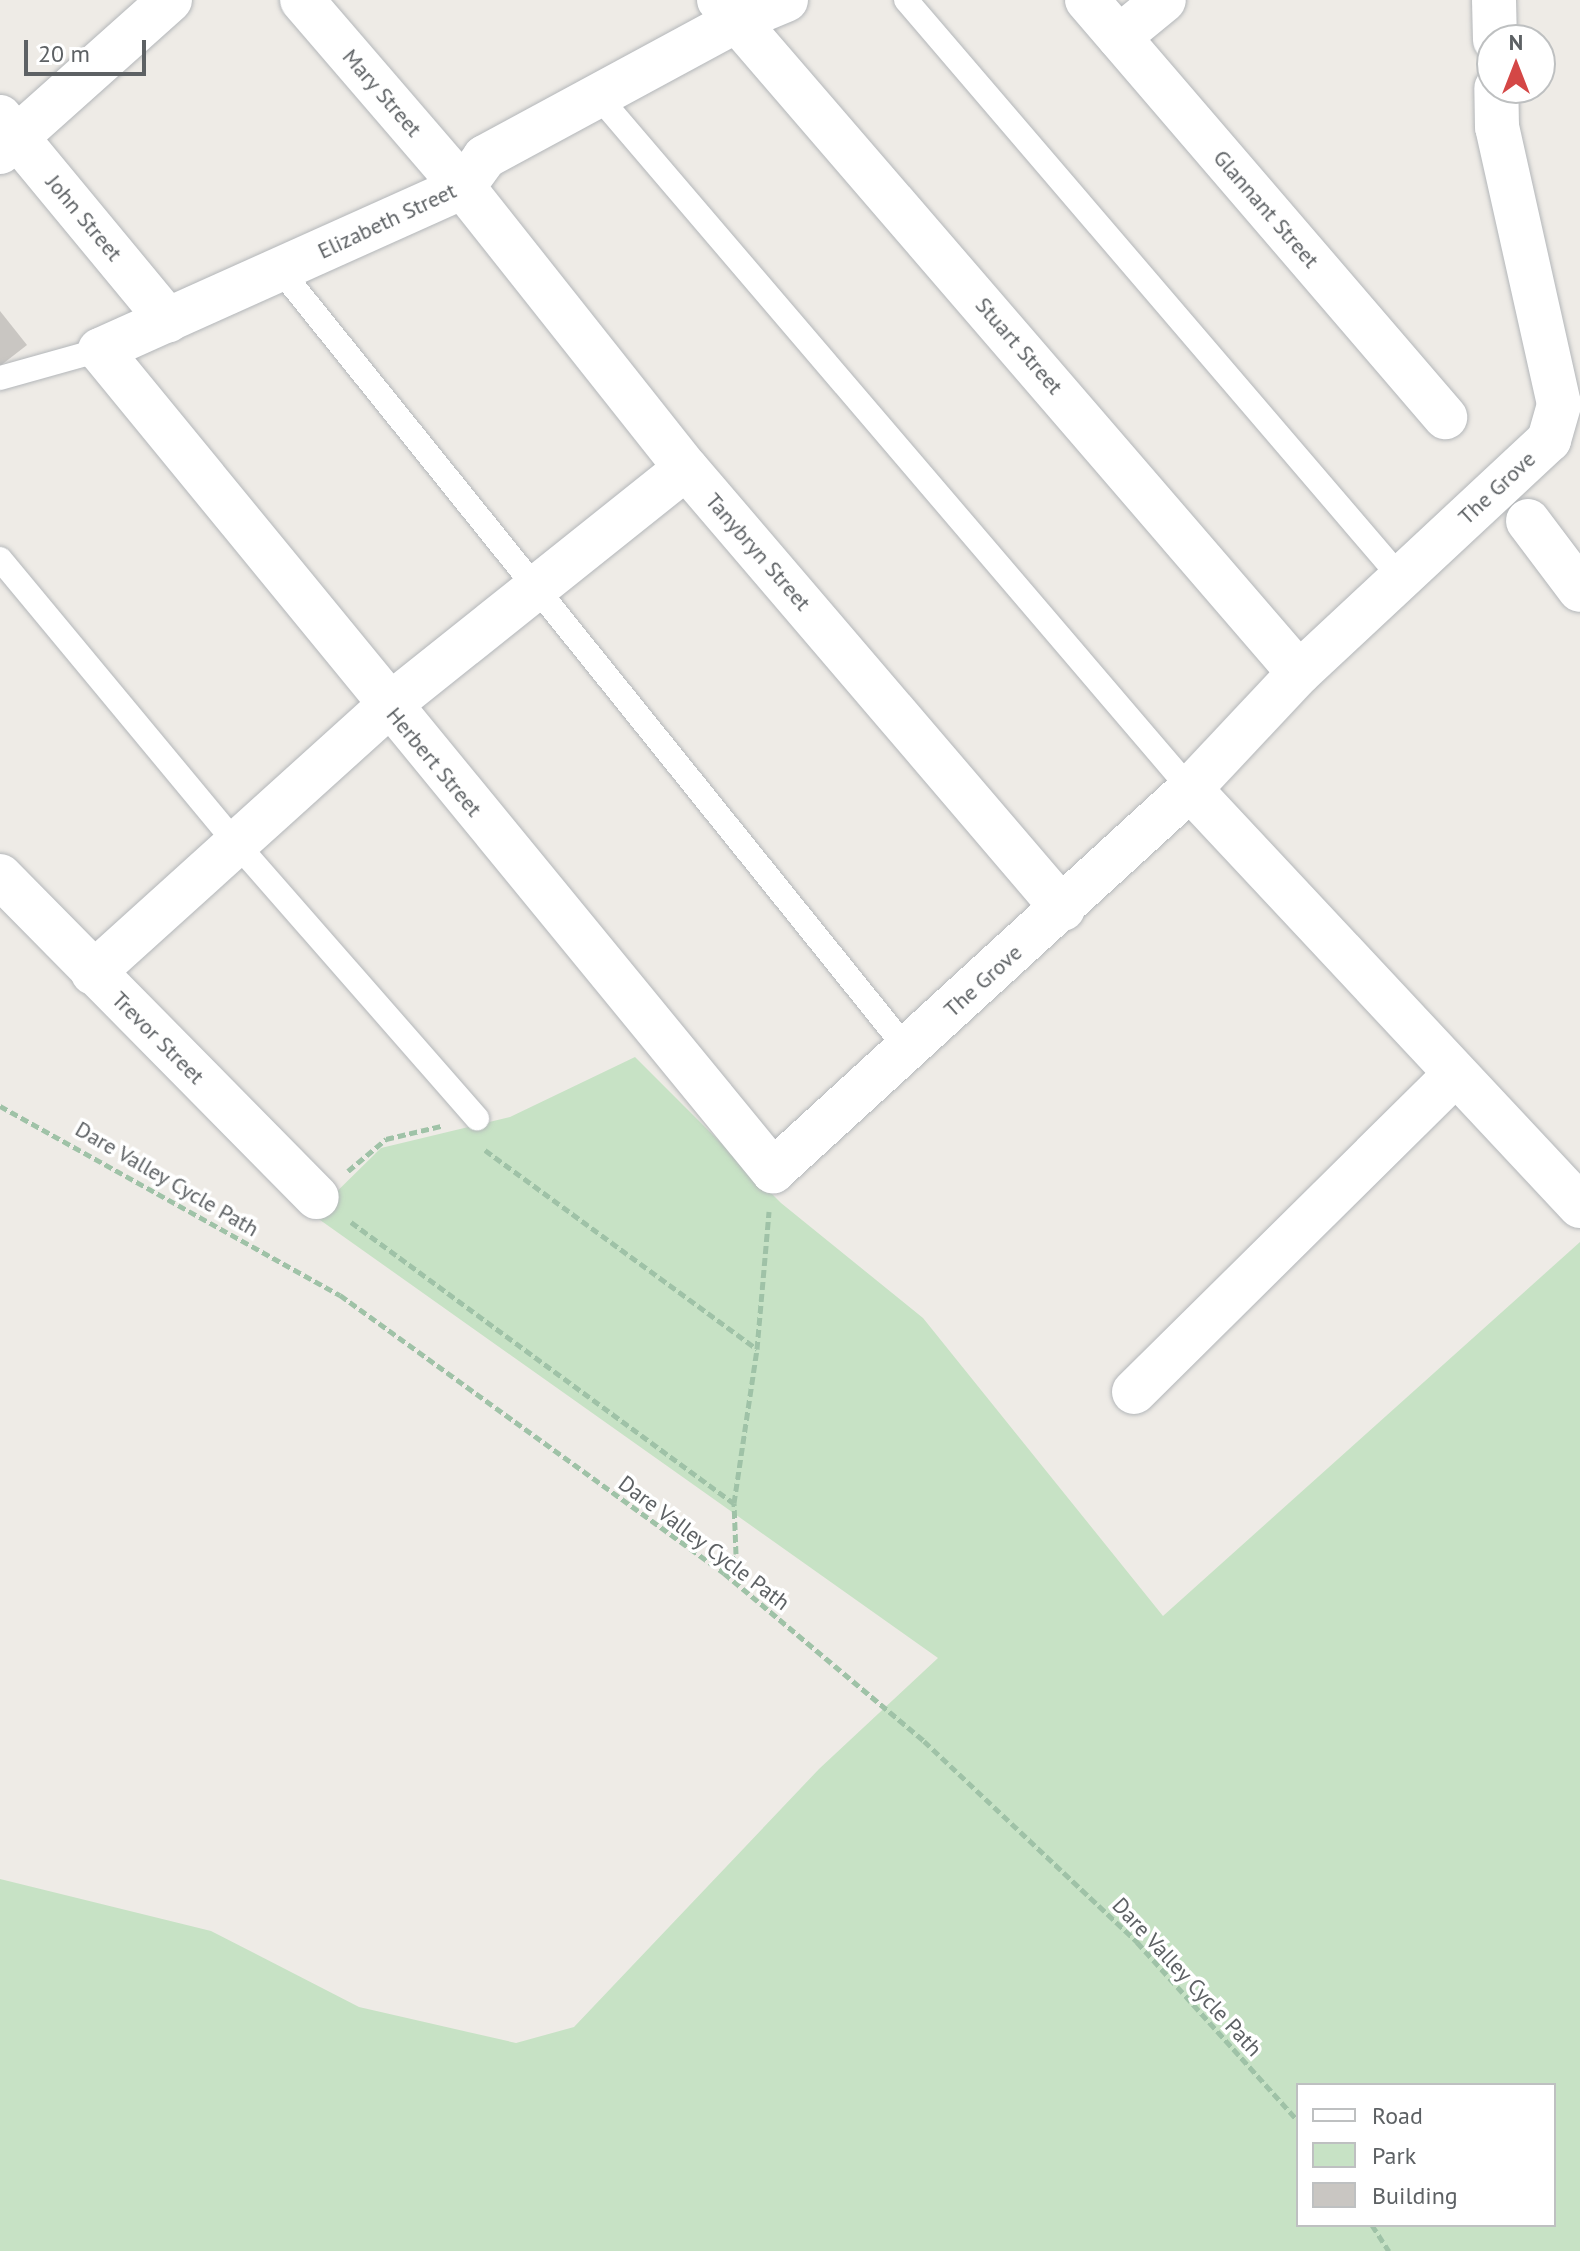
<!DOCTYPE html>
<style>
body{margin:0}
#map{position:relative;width:1580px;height:2251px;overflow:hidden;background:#eeebe6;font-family:"PT Sans",sans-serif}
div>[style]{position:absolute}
.green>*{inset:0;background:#c7e2c5}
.building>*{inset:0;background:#c9c6c2}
.path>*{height:5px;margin-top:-2.5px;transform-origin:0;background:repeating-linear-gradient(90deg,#9fc2a7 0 8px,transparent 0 12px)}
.roads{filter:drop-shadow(0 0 2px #b3b6b9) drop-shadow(0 0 2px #b3b6b9)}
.lane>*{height:24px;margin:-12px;padding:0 12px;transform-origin:12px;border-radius:12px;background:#fff}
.street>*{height:44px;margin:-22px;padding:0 22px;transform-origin:22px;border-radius:22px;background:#fff}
span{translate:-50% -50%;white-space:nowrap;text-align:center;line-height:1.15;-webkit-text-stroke:7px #fff;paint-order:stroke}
.street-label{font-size:22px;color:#5d6164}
.legend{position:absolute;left:1296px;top:2083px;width:260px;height:144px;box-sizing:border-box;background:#fff;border:2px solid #bec0c1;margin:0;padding:10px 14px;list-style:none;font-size:24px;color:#5d6164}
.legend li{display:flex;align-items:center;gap:16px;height:40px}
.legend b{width:40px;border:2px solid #bec0c1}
.north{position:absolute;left:1476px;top:24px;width:80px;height:80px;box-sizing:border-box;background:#fff;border:2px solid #bec0c1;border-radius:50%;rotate:0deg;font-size:22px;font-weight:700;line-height:32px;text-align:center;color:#5d6164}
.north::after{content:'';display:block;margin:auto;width:28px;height:36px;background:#d44746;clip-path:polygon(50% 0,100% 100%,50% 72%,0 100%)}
.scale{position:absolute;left:24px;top:40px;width:122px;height:36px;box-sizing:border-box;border:4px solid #5d6164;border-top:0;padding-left:10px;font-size:24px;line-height:28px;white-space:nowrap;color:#5d6164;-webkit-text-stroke:6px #fff;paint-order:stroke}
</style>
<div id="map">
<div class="green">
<div style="clip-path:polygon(evenodd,635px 1057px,781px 1203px,923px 1318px,1163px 1616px,1580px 1242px,1580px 2251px,0 2251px,0 1879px,211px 1931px,359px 2007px,516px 2043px,574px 2027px,819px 1769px,938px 1658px,313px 1215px,381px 1148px,510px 1117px,635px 1057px,1298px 2085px,1554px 2085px,1554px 2225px,1298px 2225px,1298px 2085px)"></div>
</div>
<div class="building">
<div style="clip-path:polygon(0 311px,27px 345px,0 366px)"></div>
</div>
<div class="path">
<div style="left:0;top:1106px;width:389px;rotate:29.1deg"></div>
<div style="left:340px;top:1295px;width:474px;rotate:35.9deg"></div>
<div style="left:724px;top:1573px;width:261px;rotate:40deg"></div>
<div style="left:924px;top:1741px;width:293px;rotate:43.3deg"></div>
<div style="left:1137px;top:1942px;width:241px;rotate:48deg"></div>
<div style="left:485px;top:1150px;width:337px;rotate:36.2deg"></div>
<div style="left:348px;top:1171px;width:50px;rotate:-40.1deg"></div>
<div style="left:386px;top:1139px;width:57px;rotate:-13.3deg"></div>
<div style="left:351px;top:1222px;width:475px;rotate:36.3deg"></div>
<div style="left:724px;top:1573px;width:22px;rotate:-58deg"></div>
<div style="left:736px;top:1554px;width:51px;rotate:-92.2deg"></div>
<div style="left:734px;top:1503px;width:156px;rotate:-81.5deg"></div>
<div style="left:757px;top:1349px;width:138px;rotate:-85deg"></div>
<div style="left:1372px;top:2225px;width:31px;rotate:57deg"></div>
</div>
<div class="roads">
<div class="lane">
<div style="left:906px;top:0;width:761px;rotate:49.42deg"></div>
<div style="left:598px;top:96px;width:911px;rotate:49.49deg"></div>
<div style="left:281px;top:271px;width:999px;rotate:51.18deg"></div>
<div style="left:0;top:378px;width:104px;rotate:-15.6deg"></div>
<div style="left:0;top:559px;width:369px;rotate:50.3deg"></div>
<div style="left:236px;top:843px;width:366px;rotate:48.8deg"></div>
</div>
<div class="street">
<div style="left:302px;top:0;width:247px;rotate:49.3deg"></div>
<div style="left:463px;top:187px;width:359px;rotate:51.6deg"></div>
<div style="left:686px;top:468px;width:580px;rotate:49.47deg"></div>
<div style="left:719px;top:0;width:888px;rotate:49.24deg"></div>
<div style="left:786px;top:0;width:52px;rotate:157.4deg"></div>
<div style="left:738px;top:20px;width:288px;rotate:151.6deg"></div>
<div style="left:485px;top:157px;width:37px;rotate:126deg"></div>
<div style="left:463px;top:187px;width:398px;rotate:155.8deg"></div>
<div style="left:100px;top:350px;width:1062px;rotate:50.66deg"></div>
<div style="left:773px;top:1171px;width:566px;rotate:-42.49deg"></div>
<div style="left:1190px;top:789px;width:159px;rotate:-46.8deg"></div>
<div style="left:1299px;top:673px;width:342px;rotate:-43deg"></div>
<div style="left:1549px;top:440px;width:37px;rotate:-74deg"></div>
<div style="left:1559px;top:404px;width:284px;rotate:-102.6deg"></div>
<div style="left:1497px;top:127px;width:39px;rotate:-91deg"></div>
<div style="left:1087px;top:0;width:550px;rotate:49.35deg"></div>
<div style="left:1494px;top:0;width:40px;rotate:88.6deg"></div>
<div style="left:1119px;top:37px;width:58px;rotate:-39.4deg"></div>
<div style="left:0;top:117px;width:264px;rotate:50.4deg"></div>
<div style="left:0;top:152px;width:228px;rotate:-41.8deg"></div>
<div style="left:1528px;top:521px;width:86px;rotate:53deg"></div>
<div style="left:1190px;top:789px;width:571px;rotate:46.92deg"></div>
<div style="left:0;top:876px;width:451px;rotate:45.4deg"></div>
<div style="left:93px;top:973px;width:398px;rotate:-42.1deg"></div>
<div style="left:388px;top:706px;width:381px;rotate:-38.6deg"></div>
<div style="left:1134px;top:1392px;width:452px;rotate:-44.7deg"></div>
</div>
</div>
<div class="street-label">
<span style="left:382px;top:93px;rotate:49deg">Mary Street</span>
<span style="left:1266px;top:209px;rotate:49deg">Glannant Street</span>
<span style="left:84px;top:218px;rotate:50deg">John Street</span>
<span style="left:387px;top:221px;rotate:-25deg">Elizabeth Street</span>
<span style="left:1019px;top:346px;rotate:49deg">Stuart Street</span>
<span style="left:1497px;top:488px;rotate:-43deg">The Grove</span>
<span style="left:758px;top:552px;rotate:49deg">Tanybryn Street</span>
<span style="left:434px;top:762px;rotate:50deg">Herbert Street</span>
<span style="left:983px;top:981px;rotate:-42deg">The Grove</span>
<span style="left:158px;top:1038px;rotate:45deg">Trevor Street</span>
<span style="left:167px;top:1179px;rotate:30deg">Dare Valley Cycle Path</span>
<span style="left:704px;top:1543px;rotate:37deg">Dare Valley Cycle Path</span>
<span style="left:1187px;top:1977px;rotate:47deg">Dare Valley Cycle Path</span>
</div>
<ul class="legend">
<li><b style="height:10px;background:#fff"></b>Road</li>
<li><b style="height:22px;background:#c7e2c5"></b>Park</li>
<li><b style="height:22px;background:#c9c6c2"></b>Building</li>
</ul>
<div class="north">N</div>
<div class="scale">20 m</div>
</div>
